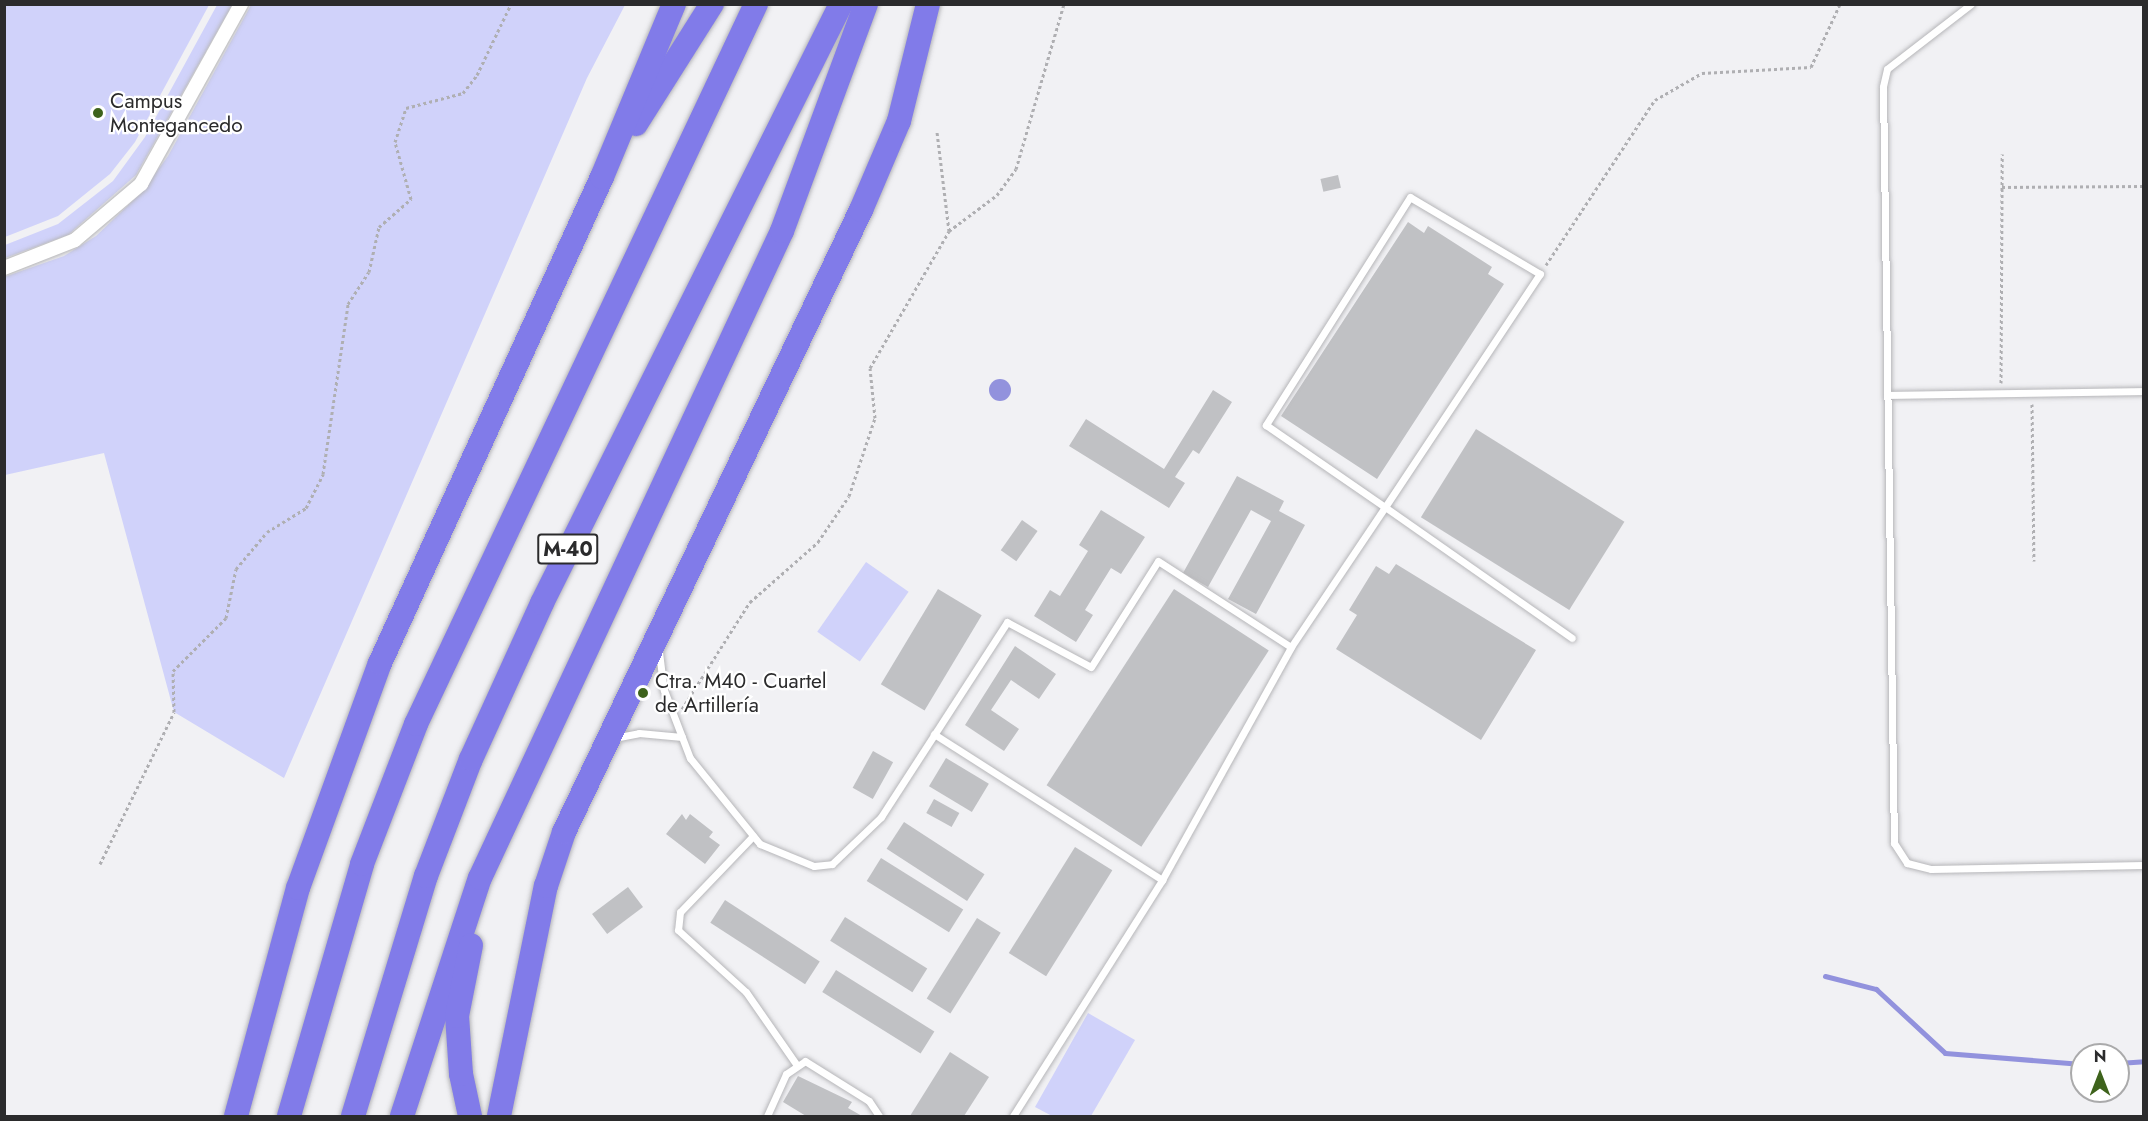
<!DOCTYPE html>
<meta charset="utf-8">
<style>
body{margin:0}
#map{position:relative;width:2148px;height:1121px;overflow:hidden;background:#f1f1f4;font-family:Jost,sans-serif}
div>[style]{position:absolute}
.green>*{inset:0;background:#d0d2fa;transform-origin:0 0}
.water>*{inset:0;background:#9292dd}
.round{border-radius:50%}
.stream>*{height:5px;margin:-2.5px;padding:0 2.5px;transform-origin:2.5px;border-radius:2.5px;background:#9292dd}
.building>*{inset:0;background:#c0c1c4;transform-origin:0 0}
.path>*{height:3px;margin-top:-1.5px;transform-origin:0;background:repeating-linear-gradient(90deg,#afafb2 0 3px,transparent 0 6px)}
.roads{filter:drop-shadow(0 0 2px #b6b6b9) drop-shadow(0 0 2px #b6b6b9)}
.service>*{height:7px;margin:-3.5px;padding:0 3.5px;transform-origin:3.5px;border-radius:3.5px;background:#fff}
.minor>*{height:14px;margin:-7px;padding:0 7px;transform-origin:7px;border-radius:7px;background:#fff}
.motorway>*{height:24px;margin:-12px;padding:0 12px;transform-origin:12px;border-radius:12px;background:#817be9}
.dots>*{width:16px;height:16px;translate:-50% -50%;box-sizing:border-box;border:3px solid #fff;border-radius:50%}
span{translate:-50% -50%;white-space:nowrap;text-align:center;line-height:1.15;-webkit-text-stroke:4.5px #fff;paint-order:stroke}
.shield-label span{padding:2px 4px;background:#fff;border:2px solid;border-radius:4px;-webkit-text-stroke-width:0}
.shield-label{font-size:20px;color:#2b2b2c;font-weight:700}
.poi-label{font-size:21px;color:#2b2b2c}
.left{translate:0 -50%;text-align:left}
.frame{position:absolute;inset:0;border:6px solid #2b2b2c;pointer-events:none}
.north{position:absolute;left:2070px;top:1043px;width:60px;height:60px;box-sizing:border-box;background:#fff;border:2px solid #aaaaab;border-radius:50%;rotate:0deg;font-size:16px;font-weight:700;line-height:24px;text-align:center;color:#2b2b2c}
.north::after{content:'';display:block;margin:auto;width:21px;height:27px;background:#3e631c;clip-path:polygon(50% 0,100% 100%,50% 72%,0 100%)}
</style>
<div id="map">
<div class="green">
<div style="clip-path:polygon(4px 5px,209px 5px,135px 142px,110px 174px,58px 216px,5px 237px)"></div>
<div style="clip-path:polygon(217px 5px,232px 5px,136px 175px,68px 235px,5px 258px,5px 245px,58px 224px,113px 181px,145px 137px)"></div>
<div style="clip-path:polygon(251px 5px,625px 5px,587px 78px,284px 778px,174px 712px,104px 453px,5px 475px,4px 277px,64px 256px,96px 236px,141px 193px,168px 156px)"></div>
<div style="left:866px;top:562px;width:52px;height:85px;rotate:35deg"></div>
<div style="clip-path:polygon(1088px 1013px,1135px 1040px,1091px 1116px,1052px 1116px,1035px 1107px)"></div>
</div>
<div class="water">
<div class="round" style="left:989px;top:379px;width:22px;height:22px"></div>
</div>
<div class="stream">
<div style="left:1825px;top:976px;width:53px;rotate:14.3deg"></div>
<div style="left:1876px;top:989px;width:94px;rotate:42.8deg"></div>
<div style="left:1945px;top:1053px;width:137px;rotate:4.6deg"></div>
<div style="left:2118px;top:1063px;width:26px;rotate:-4deg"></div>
</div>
<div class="building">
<div style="left:1338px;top:175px;width:13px;height:18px;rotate:77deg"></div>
<div style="clip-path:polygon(1408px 222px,1424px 233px,1428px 226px,1492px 267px,1488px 274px,1504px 284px,1377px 479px,1281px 416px)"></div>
<div style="clip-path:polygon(1213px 390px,1232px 402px,1199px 454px,1193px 450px,1175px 477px,1185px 483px,1169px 508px,1069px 446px,1086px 419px,1164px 469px)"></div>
<div style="left:1476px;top:429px;width:175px;height:104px;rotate:32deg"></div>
<div style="clip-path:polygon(1237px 476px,1284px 501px,1279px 511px,1305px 525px,1256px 614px,1228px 599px,1271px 521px,1251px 510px,1208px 587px,1183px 573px)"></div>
<div style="clip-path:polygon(1101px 510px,1145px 537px,1121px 574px,1111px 568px,1085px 610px,1093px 615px,1076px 642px,1034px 616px,1050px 590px,1060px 596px,1088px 551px,1079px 545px)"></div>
<div style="left:1022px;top:520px;width:19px;height:37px;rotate:35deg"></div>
<div style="clip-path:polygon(1396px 564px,1536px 650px,1481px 740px,1336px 649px,1357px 615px,1349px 610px,1376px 566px,1389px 574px)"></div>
<div style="left:938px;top:589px;width:51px;height:111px;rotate:31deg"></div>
<div style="left:1174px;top:589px;width:113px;height:234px;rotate:33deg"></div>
<div style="clip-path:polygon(1015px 646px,1056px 674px,1039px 699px,1011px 680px,991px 710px,1019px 729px,1004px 751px,965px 725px)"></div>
<div style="left:873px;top:751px;width:23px;height:42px;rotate:29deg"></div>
<div style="left:946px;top:758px;width:50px;height:33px;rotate:31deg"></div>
<div style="left:934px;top:799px;width:29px;height:16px;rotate:29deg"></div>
<div style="clip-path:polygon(682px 814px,686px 820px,690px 814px,713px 832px,709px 837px,720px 845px,705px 864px,666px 834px)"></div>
<div style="left:904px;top:822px;width:96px;height:32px;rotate:33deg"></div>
<div style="left:1075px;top:847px;width:44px;height:125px;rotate:32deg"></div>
<div style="left:881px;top:858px;width:97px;height:27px;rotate:32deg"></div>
<div style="left:628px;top:887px;width:25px;height:45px;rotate:53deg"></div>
<div style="left:725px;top:900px;width:113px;height:27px;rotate:33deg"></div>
<div style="left:845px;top:917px;width:97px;height:28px;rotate:32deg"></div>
<div style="left:977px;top:918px;width:28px;height:95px;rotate:32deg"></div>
<div style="left:836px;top:970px;width:116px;height:26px;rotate:32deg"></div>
<div style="clip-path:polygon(950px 1052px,989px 1077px,964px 1116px,910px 1116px)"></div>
<div style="clip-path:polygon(798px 1076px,852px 1102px,848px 1108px,862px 1116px,806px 1116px,783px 1102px)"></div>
</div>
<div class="path">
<div style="left:2002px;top:187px;width:142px;rotate:-0.4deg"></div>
<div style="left:949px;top:231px;width:60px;rotate:-36.9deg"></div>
<div style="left:997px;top:195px;width:32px;rotate:-54deg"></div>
<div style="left:1016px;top:169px;width:172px;rotate:-73.8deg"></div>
<div style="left:1546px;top:265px;width:198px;rotate:-56.6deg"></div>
<div style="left:1655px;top:100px;width:54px;rotate:-29.9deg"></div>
<div style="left:1702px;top:73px;width:109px;rotate:-3.2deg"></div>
<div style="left:1811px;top:67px;width:69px;rotate:-65.3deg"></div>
<div style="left:2001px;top:383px;width:229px;rotate:-89.7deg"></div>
<div style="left:2032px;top:404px;width:157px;rotate:89.3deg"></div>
<div style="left:682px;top:709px;width:127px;rotate:-57.6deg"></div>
<div style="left:750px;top:602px;width:91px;rotate:-41.4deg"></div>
<div style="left:818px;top:542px;width:55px;rotate:-56deg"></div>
<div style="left:849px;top:496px;width:82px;rotate:-71.6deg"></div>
<div style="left:875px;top:418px;width:50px;rotate:-95.7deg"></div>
<div style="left:870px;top:368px;width:158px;rotate:-60deg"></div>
<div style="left:949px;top:231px;width:100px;rotate:-96.9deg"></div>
<div style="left:100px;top:864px;width:169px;rotate:-64deg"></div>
<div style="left:174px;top:712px;width:41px;rotate:-91.4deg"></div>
<div style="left:173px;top:671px;width:75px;rotate:-45deg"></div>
<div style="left:226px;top:618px;width:50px;rotate:-78.5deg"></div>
<div style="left:236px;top:569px;width:48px;rotate:-50deg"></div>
<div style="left:267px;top:532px;width:46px;rotate:-31.6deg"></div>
<div style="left:306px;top:508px;width:38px;rotate:-63deg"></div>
<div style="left:323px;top:474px;width:172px;rotate:-81.6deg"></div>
<div style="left:348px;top:304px;width:38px;rotate:-57deg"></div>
<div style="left:369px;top:272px;width:46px;rotate:-77.5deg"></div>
<div style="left:379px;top:227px;width:43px;rotate:-41.2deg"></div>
<div style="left:411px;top:199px;width:59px;rotate:-105.7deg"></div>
<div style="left:395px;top:142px;width:36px;rotate:-72deg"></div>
<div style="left:406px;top:108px;width:59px;rotate:-14.7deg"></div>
<div style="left:463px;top:93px;width:23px;rotate:-52deg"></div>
<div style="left:477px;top:75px;width:79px;rotate:-64.4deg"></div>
</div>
<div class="roads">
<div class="service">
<div style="left:1971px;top:4px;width:106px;rotate:142.3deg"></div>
<div style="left:1887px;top:69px;width:18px;rotate:103deg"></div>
<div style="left:1883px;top:87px;width:756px;rotate:89.17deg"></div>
<div style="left:1894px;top:843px;width:24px;rotate:57deg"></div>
<div style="left:1907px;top:863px;width:25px;rotate:14deg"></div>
<div style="left:1931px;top:869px;width:213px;rotate:-1.1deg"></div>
<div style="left:1888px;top:395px;width:256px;rotate:-0.9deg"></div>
<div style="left:659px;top:652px;width:38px;rotate:83deg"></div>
<div style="left:664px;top:690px;width:73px;rotate:69.1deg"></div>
<div style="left:690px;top:758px;width:111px;rotate:50.9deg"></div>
<div style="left:760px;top:844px;width:58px;rotate:22.2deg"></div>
<div style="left:814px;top:866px;width:18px;rotate:-6deg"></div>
<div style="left:832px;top:864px;width:68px;rotate:-43.8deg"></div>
<div style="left:881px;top:817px;width:232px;rotate:-57.1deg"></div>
<div style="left:1007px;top:622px;width:95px;rotate:28.2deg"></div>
<div style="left:1091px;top:667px;width:125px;rotate:-57.7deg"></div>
<div style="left:1158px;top:561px;width:158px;rotate:32.9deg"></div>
<div style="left:934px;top:734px;width:271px;rotate:32.6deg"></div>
<div style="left:614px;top:738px;width:25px;rotate:-11deg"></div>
<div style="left:639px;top:733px;width:43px;rotate:5.3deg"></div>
<div style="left:753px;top:836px;width:105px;rotate:133.8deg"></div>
<div style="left:680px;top:912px;width:18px;rotate:96deg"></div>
<div style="left:678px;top:930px;width:92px;rotate:42.4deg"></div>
<div style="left:746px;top:992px;width:88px;rotate:55.2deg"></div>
<div style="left:767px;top:1116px;width:46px;rotate:-65.7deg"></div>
<div style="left:786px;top:1074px;width:23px;rotate:-34deg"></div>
<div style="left:805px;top:1061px;width:75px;rotate:32deg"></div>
<div style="left:869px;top:1101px;width:18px;rotate:56deg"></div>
<div style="left:1013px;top:1116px;width:279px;rotate:-57.7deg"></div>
<div style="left:1162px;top:880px;width:266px;rotate:-61deg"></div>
<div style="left:1291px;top:647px;width:169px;rotate:-56.1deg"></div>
<div style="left:1385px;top:507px;width:280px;rotate:-56.4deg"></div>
<div style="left:1540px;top:274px;width:151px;rotate:-149.4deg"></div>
<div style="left:1410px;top:197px;width:270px;rotate:122.3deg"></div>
<div style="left:1266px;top:425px;width:145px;rotate:34.6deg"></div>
<div style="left:1385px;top:507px;width:228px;rotate:35deg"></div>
</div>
<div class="minor">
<div style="left:4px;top:268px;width:76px;rotate:-21.5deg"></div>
<div style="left:75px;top:240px;width:87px;rotate:-40.3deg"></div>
<div style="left:141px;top:184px;width:206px;rotate:-60.9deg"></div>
</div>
<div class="motorway">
<div style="left:636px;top:124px;width:142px;rotate:-57.7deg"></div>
<div style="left:236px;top:1116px;width:236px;rotate:-74.8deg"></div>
<div style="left:298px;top:888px;width:239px;rotate:-70deg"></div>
<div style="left:380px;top:663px;width:534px;rotate:-65.45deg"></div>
<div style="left:602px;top:177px;width:187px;rotate:-67.4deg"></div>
<div style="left:289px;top:1116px;width:262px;rotate:-73.8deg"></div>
<div style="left:362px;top:864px;width:150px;rotate:-68.9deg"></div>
<div style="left:416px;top:724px;width:796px;rotate:-64.72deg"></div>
<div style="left:353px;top:1116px;width:251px;rotate:-73.1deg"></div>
<div style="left:426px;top:876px;width:125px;rotate:-69deg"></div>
<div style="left:471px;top:759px;width:171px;rotate:-65.5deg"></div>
<div style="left:542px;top:603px;width:669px;rotate:-63.47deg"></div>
<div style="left:402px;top:1116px;width:250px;rotate:-71.9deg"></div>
<div style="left:480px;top:878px;width:714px;rotate:-64.98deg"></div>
<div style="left:782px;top:231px;width:242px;rotate:-69.7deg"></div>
<div style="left:470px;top:1116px;width:43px;rotate:-102.1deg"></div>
<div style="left:461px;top:1074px;width:58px;rotate:-93.9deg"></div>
<div style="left:457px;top:1016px;width:72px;rotate:-78.8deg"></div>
<div style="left:499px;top:1116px;width:235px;rotate:-78.5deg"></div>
<div style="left:546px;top:886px;width:57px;rotate:-71.6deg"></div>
<div style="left:564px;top:832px;width:689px;rotate:-64.48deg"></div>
<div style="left:861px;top:210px;width:97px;rotate:-66.9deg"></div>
<div style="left:899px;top:121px;width:121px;rotate:-76.1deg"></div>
</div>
</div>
<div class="dots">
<div style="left:98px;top:113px;background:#3e631c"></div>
<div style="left:643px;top:693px;background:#3e631c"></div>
</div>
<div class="shield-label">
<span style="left:568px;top:549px">M-40</span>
</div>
<div class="poi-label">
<span class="left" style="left:110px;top:113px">Campus<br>Montegancedo</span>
<span class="left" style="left:655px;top:693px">Ctra. M40 - Cuartel<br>de Artillería</span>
</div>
<div class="frame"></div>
<div class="north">N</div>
</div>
